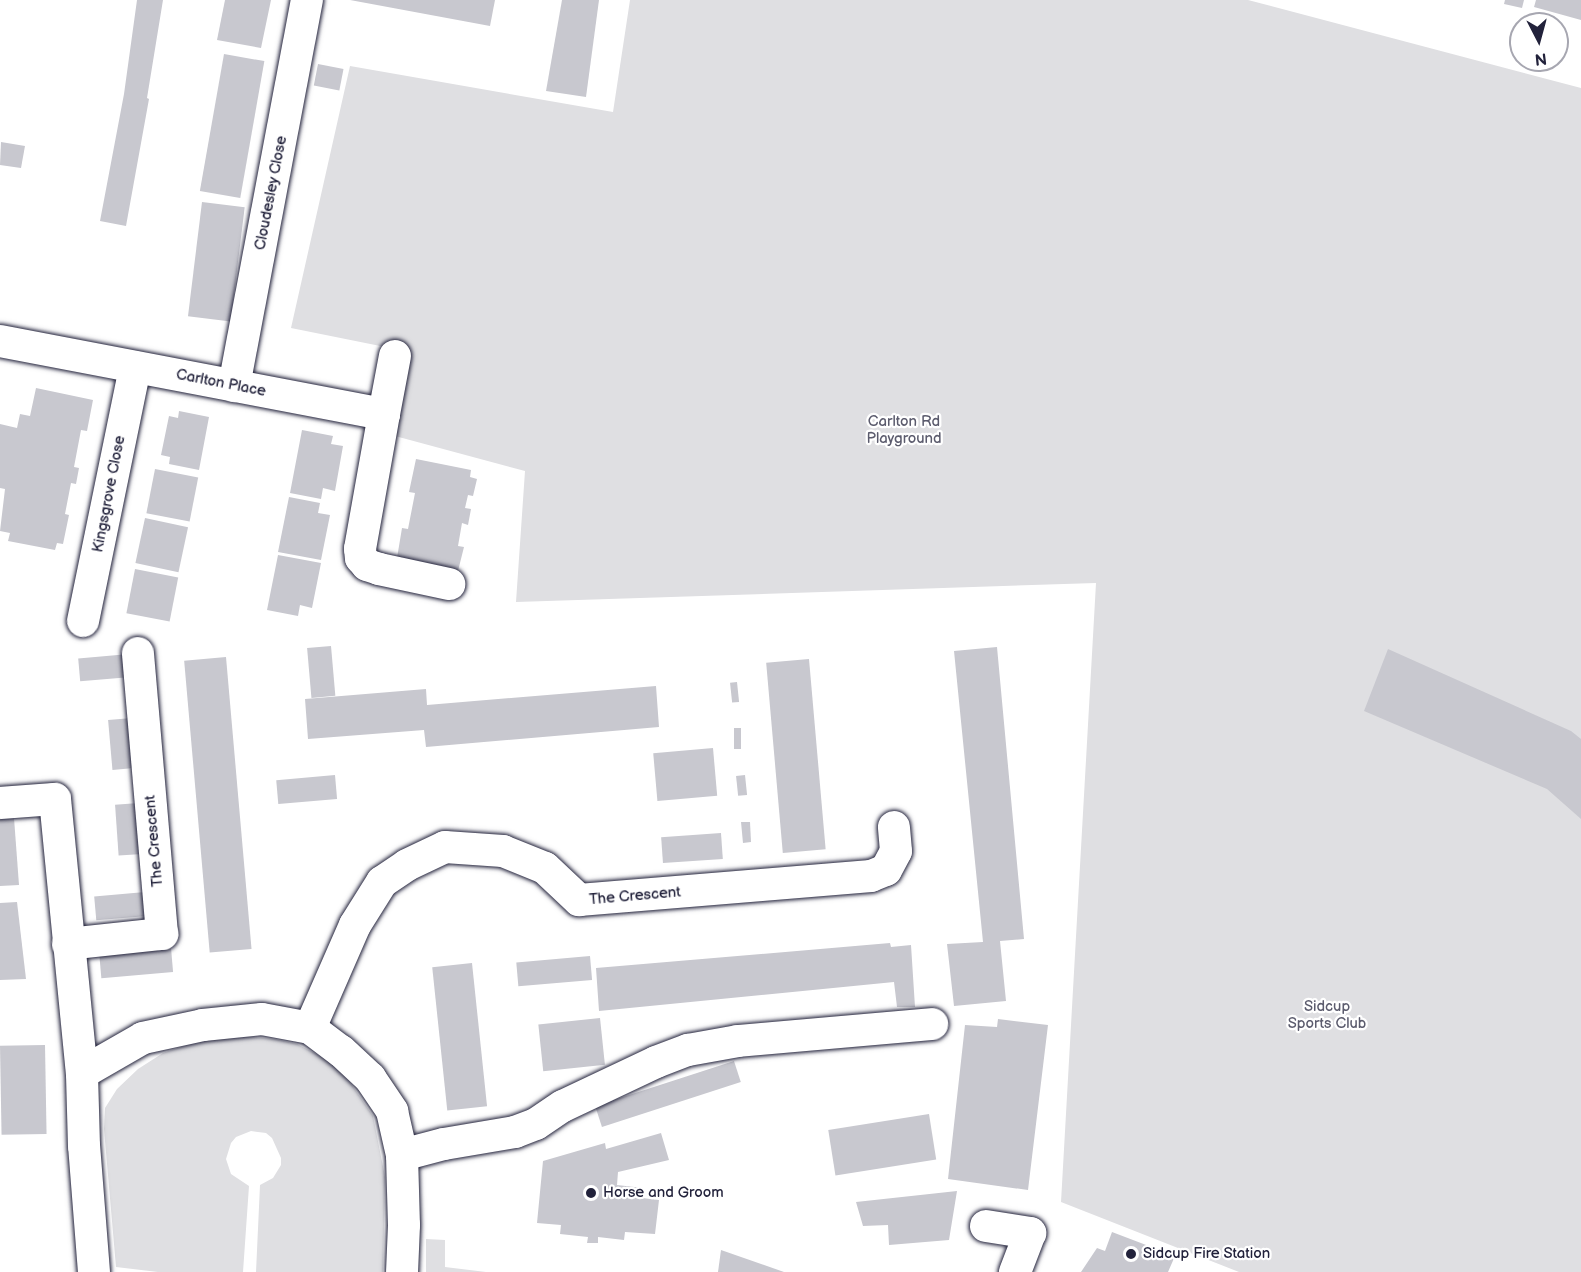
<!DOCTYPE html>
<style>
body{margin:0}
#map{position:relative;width:1581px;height:1272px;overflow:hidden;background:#fff;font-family:"Balsamiq Sans",sans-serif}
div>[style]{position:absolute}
.green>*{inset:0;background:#dfdfe2}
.building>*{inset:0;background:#c8c8cf;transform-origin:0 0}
.roads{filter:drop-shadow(0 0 2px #22223b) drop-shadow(0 0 2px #22223b)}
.minor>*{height:32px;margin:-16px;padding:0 16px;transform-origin:16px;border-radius:16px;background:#fff}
.dots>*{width:16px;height:16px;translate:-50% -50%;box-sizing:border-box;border:3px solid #fff;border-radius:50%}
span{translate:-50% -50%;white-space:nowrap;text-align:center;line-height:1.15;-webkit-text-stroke:4.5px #fff;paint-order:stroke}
.street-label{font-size:15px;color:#22223b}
.park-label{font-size:15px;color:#5b5b6d}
.poi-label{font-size:15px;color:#22223b}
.left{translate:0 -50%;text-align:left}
.north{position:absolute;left:1509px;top:12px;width:60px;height:60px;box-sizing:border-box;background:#fff;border:2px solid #a7a7b1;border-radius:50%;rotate:174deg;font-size:16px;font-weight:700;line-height:24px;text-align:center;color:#22223b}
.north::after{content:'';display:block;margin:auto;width:21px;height:27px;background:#22223b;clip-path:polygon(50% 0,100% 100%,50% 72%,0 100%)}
</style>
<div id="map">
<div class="green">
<div style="clip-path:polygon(630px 0,1248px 0,1581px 88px,1581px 1272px,1239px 1272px,1061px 1202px,1096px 583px,516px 602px,525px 471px,395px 436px,410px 352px,291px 328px,350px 66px,613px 112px)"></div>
<div style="clip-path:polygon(240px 1036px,274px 1039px,297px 1044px,322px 1057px,343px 1072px,373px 1116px,385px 1177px,383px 1272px,256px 1272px,260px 1185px,273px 1178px,281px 1165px,281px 1158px,272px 1138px,266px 1133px,251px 1131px,236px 1137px,231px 1143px,226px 1159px,231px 1174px,249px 1186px,243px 1272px,158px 1272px,116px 1267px,104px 1129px,105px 1108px,117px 1089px,138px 1069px,163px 1053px,199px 1041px)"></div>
<div style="clip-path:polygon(426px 1239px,445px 1240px,445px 1267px,486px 1272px,426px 1272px)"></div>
</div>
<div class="building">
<div style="clip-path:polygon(137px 0,163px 0,147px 98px,149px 99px,126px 226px,100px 221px,124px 94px)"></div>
<div style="clip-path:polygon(225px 0,271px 0,261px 48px,217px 40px)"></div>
<div style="clip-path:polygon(350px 0,495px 0,490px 26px)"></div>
<div style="clip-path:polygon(562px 0,599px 0,586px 97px,546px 91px)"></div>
<div style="clip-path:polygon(1505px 0,1524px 0,1522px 8px,1504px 4px)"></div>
<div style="clip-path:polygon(1536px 0,1581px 0,1581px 20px,1534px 7px)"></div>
<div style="left:224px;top:54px;width:41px;height:139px;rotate:10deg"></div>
<div style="left:318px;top:64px;width:26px;height:22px;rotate:11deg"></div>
<div style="clip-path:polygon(1px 142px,25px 146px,21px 168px,0 165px)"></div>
<div style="left:202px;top:202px;width:43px;height:115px;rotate:7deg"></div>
<div style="clip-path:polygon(36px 388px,93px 400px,87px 431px,81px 430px,74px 467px,79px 468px,76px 484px,71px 483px,65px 514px,69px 515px,63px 544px,57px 543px,55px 550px,8px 541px,10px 533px,0 531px,5px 489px,0 488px,0 424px,17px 428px,20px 414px,30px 416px)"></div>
<div style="clip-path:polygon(179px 411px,209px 417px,199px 470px,169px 464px,170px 457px,161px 455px,169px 416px,178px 418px)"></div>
<div style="clip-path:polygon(302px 430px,333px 436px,331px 444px,343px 446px,335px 491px,323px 488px,321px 499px,290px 493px)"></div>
<div style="clip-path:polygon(416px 459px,471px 470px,470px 477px,477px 479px,473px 496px,468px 495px,465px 508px,471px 509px,468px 525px,462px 523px,458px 546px,464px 547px,458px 571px,397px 558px,402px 528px,408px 529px,415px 493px,409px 492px)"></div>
<div style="left:155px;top:469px;width:44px;height:45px;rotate:11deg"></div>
<div style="clip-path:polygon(289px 497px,320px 503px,318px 513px,330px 515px,321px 560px,278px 552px)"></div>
<div style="left:145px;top:518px;width:44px;height:46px;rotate:12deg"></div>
<div style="clip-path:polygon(278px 555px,321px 563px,312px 608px,300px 605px,298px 616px,267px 610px)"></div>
<div style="left:135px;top:569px;width:44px;height:45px;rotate:11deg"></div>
<div style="left:331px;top:646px;width:50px;height:24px;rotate:85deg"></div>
<div style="clip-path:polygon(997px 647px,1024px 939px,1000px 941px,1006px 1001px,954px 1006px,947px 944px,983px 942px,954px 651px)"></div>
<div style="clip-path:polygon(1388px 649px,1571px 731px,1581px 739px,1581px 819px,1547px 789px,1364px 711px)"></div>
<div style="left:129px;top:654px;width:23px;height:51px;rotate:85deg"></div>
<div style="left:226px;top:657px;width:293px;height:42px;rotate:85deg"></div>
<div style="left:809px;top:659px;width:191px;height:43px;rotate:85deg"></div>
<div style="left:737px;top:682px;width:20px;height:7px;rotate:84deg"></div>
<div style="clip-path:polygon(656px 686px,659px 727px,426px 747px,424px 730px,308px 739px,305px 699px,426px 689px,427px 705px)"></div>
<div style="left:132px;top:718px;width:50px;height:24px;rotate:85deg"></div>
<div style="left:734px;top:728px;width:7px;height:21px"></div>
<div style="left:713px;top:748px;width:48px;height:60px;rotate:85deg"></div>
<div style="left:335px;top:775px;width:24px;height:59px;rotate:85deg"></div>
<div style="left:745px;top:775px;width:20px;height:9px;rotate:84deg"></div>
<div style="left:139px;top:803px;width:51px;height:24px;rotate:86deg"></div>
<div style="clip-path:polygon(14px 818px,19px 885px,0 886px,0 819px)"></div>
<div style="clip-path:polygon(741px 822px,750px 822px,751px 842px,743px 843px)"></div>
<div style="left:721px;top:833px;width:26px;height:60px;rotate:86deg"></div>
<div style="left:145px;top:892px;width:24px;height:51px;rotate:85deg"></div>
<div style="clip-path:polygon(17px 902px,26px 979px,0 980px,0 903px)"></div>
<div style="clip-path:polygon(890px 943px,891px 947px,911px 945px,915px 1007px,897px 1007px,894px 982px,599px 1011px,596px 968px)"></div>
<div style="left:171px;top:948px;width:24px;height:72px;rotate:85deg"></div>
<div style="left:590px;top:956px;width:24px;height:74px;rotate:85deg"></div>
<div style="left:472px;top:963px;width:144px;height:40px;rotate:84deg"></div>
<div style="left:600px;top:1018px;width:47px;height:62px;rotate:84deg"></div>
<div style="clip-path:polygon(998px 1019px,1048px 1025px,1028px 1190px,948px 1179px,965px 1025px,997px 1027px)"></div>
<div style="left:45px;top:1045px;width:89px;height:45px;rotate:89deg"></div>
<div style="left:734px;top:1061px;width:22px;height:146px;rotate:72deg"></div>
<div style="left:929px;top:1114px;width:46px;height:102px;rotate:81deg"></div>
<div style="clip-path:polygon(661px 1133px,669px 1160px,618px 1172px,617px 1185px,643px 1188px,642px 1198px,659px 1200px,655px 1234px,625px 1232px,624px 1240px,598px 1237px,598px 1243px,587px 1243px,588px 1237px,560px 1234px,561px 1225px,537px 1223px,543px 1161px,605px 1143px,606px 1149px)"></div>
<div style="clip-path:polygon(957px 1191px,949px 1240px,889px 1245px,888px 1225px,863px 1226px,856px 1202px)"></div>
<div style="clip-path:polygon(1112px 1232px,1175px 1256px,1168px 1272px,1081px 1272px,1097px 1248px,1105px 1251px)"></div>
<div style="clip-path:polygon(721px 1250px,784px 1272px,718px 1272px)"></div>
</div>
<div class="roads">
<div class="minor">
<div style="left:0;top:341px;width:391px;rotate:10.8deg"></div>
<div style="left:384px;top:414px;width:59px;rotate:-79.3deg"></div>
<div style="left:234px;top:386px;width:393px;rotate:-79.3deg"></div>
<div style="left:384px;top:414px;width:137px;rotate:100.1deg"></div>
<div style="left:360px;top:549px;width:9px;rotate:84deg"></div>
<div style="left:361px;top:558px;width:9px;rotate:49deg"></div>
<div style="left:367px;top:565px;width:13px;rotate:18deg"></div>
<div style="left:379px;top:569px;width:72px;rotate:12.1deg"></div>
<div style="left:83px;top:621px;width:259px;rotate:-78.4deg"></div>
<div style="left:0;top:803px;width:55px;rotate:-4.2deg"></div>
<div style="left:55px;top:799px;width:275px;rotate:84.4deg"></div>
<div style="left:68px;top:944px;width:95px;rotate:-6.1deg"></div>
<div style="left:162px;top:934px;width:282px;rotate:-94.9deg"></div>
<div style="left:310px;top:1028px;width:112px;rotate:-66.4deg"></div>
<div style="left:355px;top:925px;width:51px;rotate:-57.9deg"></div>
<div style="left:382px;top:882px;width:30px;rotate:-34deg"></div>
<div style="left:407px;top:865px;width:42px;rotate:-25.3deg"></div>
<div style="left:445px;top:847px;width:58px;rotate:3.9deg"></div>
<div style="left:503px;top:851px;width:45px;rotate:22deg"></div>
<div style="left:545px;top:868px;width:47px;rotate:43.3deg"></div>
<div style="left:579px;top:900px;width:293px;rotate:-4.7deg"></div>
<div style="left:871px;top:876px;width:16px;rotate:-22deg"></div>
<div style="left:886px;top:870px;width:21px;rotate:-62deg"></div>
<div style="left:896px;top:851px;width:24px;rotate:-95deg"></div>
<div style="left:402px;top:1155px;width:43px;rotate:-14.7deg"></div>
<div style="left:444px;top:1144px;width:72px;rotate:-9.6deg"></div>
<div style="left:515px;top:1132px;width:22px;rotate:-21deg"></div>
<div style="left:536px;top:1124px;width:32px;rotate:-34deg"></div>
<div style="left:563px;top:1106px;width:103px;rotate:-25.3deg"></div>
<div style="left:656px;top:1062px;width:34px;rotate:-21deg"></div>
<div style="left:688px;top:1050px;width:51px;rotate:-10.2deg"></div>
<div style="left:738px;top:1041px;width:195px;rotate:-5deg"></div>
<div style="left:986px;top:1226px;width:45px;rotate:9deg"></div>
<div style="left:1030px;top:1233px;width:42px;rotate:111deg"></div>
<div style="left:94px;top:1272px;width:126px;rotate:-94.5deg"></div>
<div style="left:84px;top:1146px;width:73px;rotate:-91.6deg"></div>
<div style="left:82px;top:1073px;width:70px;rotate:-29.8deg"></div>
<div style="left:143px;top:1038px;width:61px;rotate:-12.2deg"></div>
<div style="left:203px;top:1025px;width:59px;rotate:-5.8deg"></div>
<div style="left:262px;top:1019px;width:49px;rotate:10.6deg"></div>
<div style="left:310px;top:1028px;width:39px;rotate:37deg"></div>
<div style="left:341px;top:1051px;width:40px;rotate:43deg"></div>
<div style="left:370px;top:1078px;width:40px;rotate:56deg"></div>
<div style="left:392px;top:1111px;width:45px;rotate:77.2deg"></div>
<div style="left:402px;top:1155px;width:70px;rotate:88.4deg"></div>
<div style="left:404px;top:1225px;width:47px;rotate:92.4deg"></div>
</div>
</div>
<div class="dots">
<div style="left:591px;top:1193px;background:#22223b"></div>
<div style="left:1131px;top:1254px;background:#22223b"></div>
</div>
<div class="street-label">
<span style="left:271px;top:193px;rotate:-79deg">Cloudesley Close</span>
<span style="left:221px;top:383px;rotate:11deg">Carlton Place</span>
<span style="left:109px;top:494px;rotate:-79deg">Kingsgrove Close</span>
<span style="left:154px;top:841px;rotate:-95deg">The Crescent</span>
<span style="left:635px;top:896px;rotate:-5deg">The Crescent</span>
</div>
<div class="park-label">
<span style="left:904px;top:430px">Carlton Rd<br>Playground</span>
<span style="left:1327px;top:1015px">Sidcup<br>Sports Club</span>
</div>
<div class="poi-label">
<span class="left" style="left:603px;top:1193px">Horse and Groom</span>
<span class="left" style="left:1143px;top:1254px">Sidcup Fire Station</span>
</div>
<div class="north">N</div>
</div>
